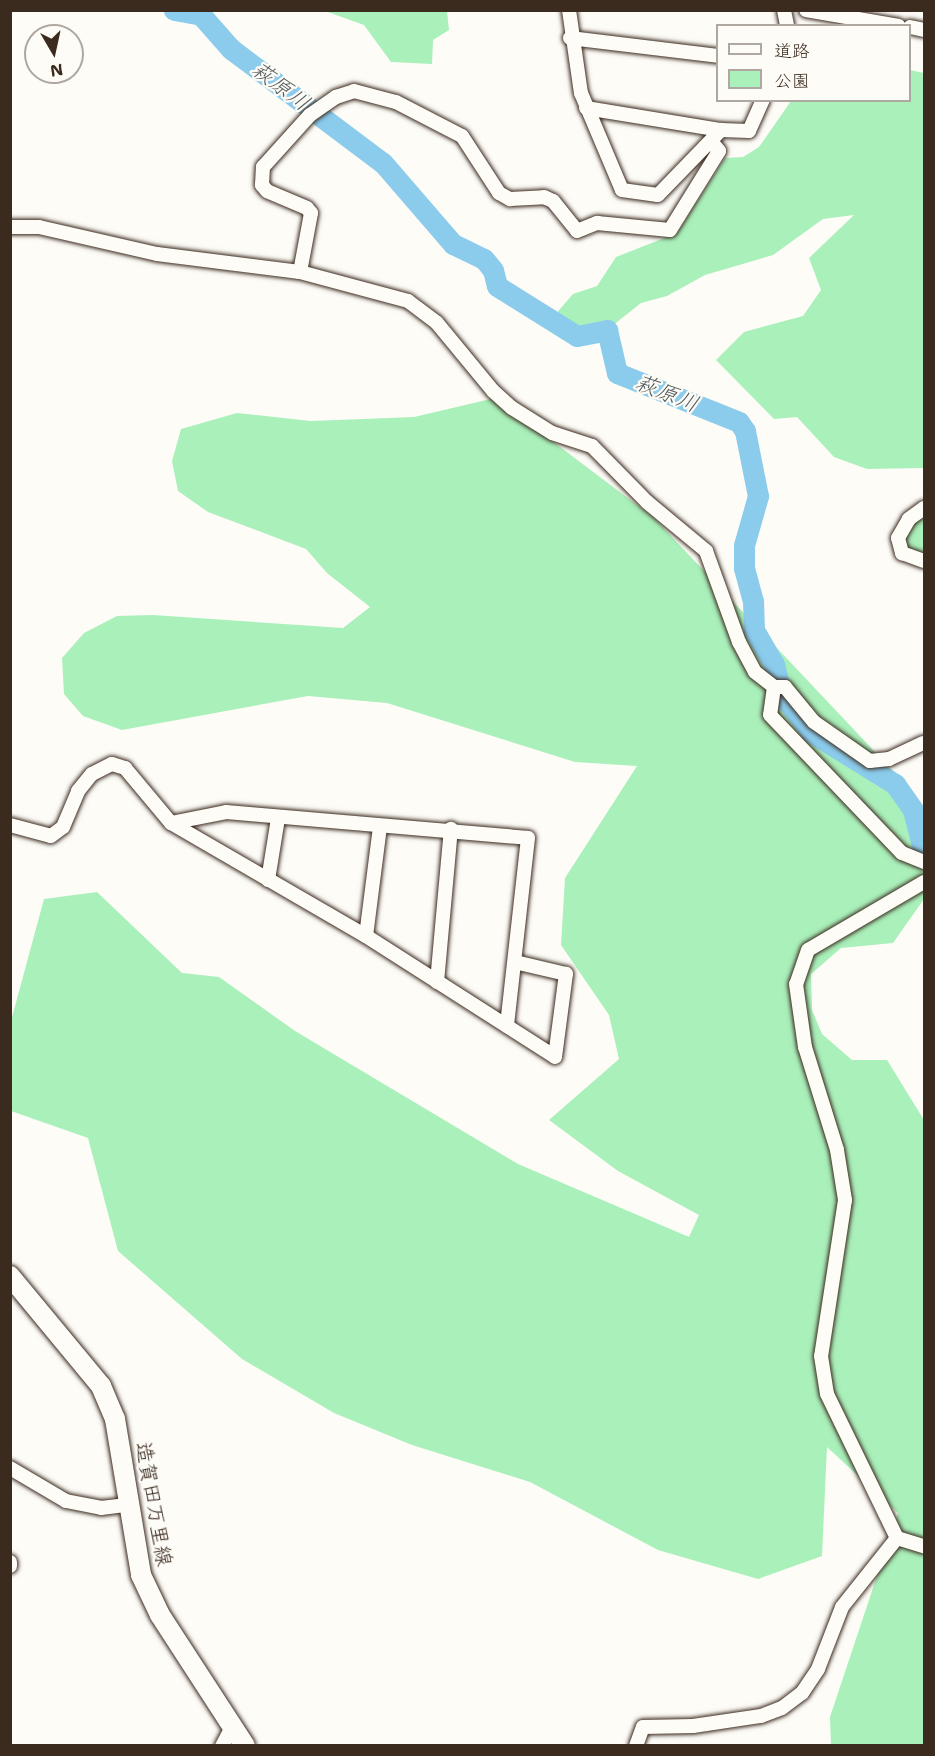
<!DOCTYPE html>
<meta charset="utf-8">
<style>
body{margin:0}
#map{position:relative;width:935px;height:1756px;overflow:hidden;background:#fdfcf7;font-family:"Shantell Sans","Klee One",sans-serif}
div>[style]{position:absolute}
.green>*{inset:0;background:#aaf0bb}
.river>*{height:21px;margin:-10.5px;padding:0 10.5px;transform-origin:10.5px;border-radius:10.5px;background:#8bcbec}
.roads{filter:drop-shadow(0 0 2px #3b2a1e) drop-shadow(0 0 2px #3b2a1e)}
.minor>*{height:14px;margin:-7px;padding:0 7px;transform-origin:7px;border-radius:7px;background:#fdfcf7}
.secondary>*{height:20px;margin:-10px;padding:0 10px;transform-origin:10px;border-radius:10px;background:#fdfcf7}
span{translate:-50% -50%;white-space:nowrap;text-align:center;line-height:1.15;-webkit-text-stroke:4.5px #fdfcf7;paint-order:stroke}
.street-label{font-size:21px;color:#3b2a1e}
.water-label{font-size:22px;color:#535a5c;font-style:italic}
.frame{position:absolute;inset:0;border:12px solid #3b2a1e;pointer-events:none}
.legend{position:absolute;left:716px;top:24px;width:195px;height:78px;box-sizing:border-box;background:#fdfcf7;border:2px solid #afa8a0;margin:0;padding:8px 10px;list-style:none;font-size:18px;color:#3b2a1e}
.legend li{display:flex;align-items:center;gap:12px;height:30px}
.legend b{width:30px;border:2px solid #afa8a0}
.north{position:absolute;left:24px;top:24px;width:60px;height:60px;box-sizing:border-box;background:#fdfcf7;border:2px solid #afa8a0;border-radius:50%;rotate:171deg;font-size:16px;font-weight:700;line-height:24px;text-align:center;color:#3b2a1e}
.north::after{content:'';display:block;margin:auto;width:21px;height:27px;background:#3b2a1e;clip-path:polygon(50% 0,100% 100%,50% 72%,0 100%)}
</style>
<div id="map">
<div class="green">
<div style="clip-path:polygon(325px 11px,447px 11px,449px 30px,433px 40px,432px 64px,391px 62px,364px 25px)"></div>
<div style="clip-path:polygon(910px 70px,924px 73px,924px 468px,867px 469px,834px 457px,797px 417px,774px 419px,716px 360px,744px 332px,803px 316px,821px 290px,809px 258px,854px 215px,823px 219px,773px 255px,705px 275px,667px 296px,641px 303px,607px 330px,576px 333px,553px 317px,573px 294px,597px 286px,616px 257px,677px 233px,725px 158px,743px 157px,759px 147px,791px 101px,910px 100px)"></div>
<div style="clip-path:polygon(495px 398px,653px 517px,894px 772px,923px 818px,924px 899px,893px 943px,841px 948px,811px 974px,812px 1010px,822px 1034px,852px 1060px,887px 1060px,924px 1120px,924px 1745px,831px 1745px,830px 1717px,898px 1513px,827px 1447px,822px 1556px,758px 1579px,658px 1550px,530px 1482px,412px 1445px,334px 1413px,242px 1359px,118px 1251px,88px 1138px,11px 1111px,11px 1021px,44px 899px,97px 892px,182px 973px,219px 977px,295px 1031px,518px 1164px,689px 1237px,699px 1215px,618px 1171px,549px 1120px,619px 1059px,609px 1015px,561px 945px,565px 878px,637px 766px,575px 762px,387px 703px,308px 696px,122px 730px,83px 716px,64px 694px,62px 658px,84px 633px,117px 616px,153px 615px,343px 628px,370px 607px,327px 573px,306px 549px,208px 512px,178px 491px,172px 461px,181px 429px,237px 413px,311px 421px,414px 417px)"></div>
<div style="clip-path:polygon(924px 514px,924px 556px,910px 552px,905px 542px,906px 530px)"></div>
</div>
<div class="river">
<div style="left:174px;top:10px;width:27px;rotate:10deg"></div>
<div style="left:201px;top:15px;width:45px;rotate:48.6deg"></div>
<div style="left:231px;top:49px;width:190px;rotate:36.9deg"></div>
<div style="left:383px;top:163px;width:107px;rotate:49.2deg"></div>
<div style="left:453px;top:244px;width:34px;rotate:26deg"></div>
<div style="left:484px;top:259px;width:14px;rotate:51deg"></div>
<div style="left:493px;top:270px;width:16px;rotate:76deg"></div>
<div style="left:497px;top:286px;width:94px;rotate:32deg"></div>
<div style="left:577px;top:336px;width:31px;rotate:-11deg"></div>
<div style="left:607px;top:330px;width:44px;rotate:76.9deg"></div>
<div style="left:617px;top:373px;width:131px;rotate:21.9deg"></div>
<div style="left:739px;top:422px;width:11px;rotate:56deg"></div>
<div style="left:745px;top:431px;width:66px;rotate:78.7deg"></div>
<div style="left:758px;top:496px;width:51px;rotate:105.9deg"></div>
<div style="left:744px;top:545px;width:23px;rotate:90deg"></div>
<div style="left:744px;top:568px;width:34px;rotate:75deg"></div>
<div style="left:753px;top:601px;width:29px;rotate:88deg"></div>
<div style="left:754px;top:630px;width:39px;rotate:60deg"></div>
<div style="left:774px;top:664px;width:30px;rotate:76deg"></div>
<div style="left:781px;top:693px;width:49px;rotate:52.4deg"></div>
<div style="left:811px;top:732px;width:99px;rotate:31.8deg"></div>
<div style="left:895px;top:784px;width:32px;rotate:55deg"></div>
<div style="left:913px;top:810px;width:44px;rotate:75.7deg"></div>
</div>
<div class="roads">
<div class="minor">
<div style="left:569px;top:10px;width:84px;rotate:81.8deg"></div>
<div style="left:581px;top:93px;width:105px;rotate:67.1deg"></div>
<div style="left:622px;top:190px;width:36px;rotate:8deg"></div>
<div style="left:658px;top:195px;width:91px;rotate:-45.9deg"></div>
<div style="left:784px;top:10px;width:16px;rotate:79deg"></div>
<div style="left:806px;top:10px;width:94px;rotate:9.8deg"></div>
<div style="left:910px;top:27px;width:14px;rotate:12deg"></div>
<div style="left:570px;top:38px;width:149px;rotate:6.9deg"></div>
<div style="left:586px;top:108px;width:137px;rotate:9.3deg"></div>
<div style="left:721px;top:130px;width:28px;rotate:2deg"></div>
<div style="left:749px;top:131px;width:34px;rotate:-66deg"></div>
<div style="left:10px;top:227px;width:29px"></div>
<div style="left:39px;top:227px;width:121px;rotate:12.9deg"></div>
<div style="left:157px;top:254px;width:144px;rotate:7.2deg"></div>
<div style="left:300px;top:272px;width:112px;rotate:15deg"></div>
<div style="left:408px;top:301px;width:36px;rotate:37deg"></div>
<div style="left:437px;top:323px;width:88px;rotate:50.5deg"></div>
<div style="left:493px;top:391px;width:25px;rotate:42deg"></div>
<div style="left:512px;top:408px;width:47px;rotate:32deg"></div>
<div style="left:552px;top:433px;width:42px;rotate:18deg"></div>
<div style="left:592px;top:446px;width:78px;rotate:45.5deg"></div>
<div style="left:647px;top:502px;width:77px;rotate:39.7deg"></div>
<div style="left:706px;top:551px;width:97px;rotate:70.1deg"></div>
<div style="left:739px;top:642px;width:34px;rotate:62deg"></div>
<div style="left:755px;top:672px;width:24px;rotate:38deg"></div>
<div style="left:774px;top:687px;width:11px"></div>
<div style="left:785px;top:687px;width:45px;rotate:50.4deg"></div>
<div style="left:814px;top:722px;width:68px;rotate:34.9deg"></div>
<div style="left:870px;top:761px;width:19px;rotate:-6deg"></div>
<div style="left:889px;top:759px;width:38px;rotate:-25deg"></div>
<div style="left:300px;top:272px;width:60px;rotate:-79.4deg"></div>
<div style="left:311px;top:213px;width:6px;rotate:-129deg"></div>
<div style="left:307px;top:208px;width:43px;rotate:-157deg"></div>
<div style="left:267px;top:191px;width:8px;rotate:-130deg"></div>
<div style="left:262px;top:185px;width:18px;rotate:-87deg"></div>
<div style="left:263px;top:167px;width:70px;rotate:-47.9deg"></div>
<div style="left:310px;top:115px;width:32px;rotate:-35deg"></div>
<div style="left:336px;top:97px;width:19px;rotate:-18deg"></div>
<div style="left:354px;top:91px;width:43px;rotate:14.7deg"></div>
<div style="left:396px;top:102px;width:74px;rotate:27.3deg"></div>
<div style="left:462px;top:136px;width:68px;rotate:57deg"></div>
<div style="left:499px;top:193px;width:13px;rotate:29deg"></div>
<div style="left:510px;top:199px;width:34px;rotate:-3deg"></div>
<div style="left:544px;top:197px;width:10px;rotate:24deg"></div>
<div style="left:553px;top:201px;width:38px;rotate:51deg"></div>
<div style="left:577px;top:231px;width:22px;rotate:-22deg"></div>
<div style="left:597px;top:223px;width:73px;rotate:5.5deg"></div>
<div style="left:670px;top:230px;width:93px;rotate:-58.2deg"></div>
<div style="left:719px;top:151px;width:13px;rotate:-129deg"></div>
<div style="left:924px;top:508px;width:19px;rotate:144deg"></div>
<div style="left:909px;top:519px;width:22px;rotate:120deg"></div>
<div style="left:898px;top:538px;width:16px;rotate:75deg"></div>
<div style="left:902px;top:553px;width:23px;rotate:20deg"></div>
<div style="left:774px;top:687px;width:28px;rotate:98deg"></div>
<div style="left:770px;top:715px;width:191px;rotate:46.3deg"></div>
<div style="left:902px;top:853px;width:24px;rotate:22deg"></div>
<div style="left:171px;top:823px;width:56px;rotate:-11.3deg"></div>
<div style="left:226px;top:812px;width:303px;rotate:4.9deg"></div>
<div style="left:528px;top:838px;width:189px;rotate:96.4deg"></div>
<div style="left:10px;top:825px;width:42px;rotate:15deg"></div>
<div style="left:51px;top:836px;width:15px;rotate:-37deg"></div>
<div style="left:63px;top:827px;width:39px;rotate:-67deg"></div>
<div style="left:78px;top:791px;width:22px;rotate:-51deg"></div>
<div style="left:92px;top:774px;width:22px;rotate:-27deg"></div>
<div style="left:112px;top:764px;width:14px;rotate:17deg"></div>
<div style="left:125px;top:768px;width:72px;rotate:50.1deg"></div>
<div style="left:171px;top:823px;width:225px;rotate:30.1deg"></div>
<div style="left:366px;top:936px;width:224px;rotate:32.6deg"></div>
<div style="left:555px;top:1057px;width:84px;rotate:-82.5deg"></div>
<div style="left:566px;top:974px;width:52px;rotate:-166.8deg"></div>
<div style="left:268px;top:880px;width:63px;rotate:-80.8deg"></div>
<div style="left:924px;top:882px;width:134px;rotate:149.6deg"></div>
<div style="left:808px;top:950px;width:36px;rotate:109deg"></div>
<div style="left:796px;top:984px;width:64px;rotate:81.9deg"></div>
<div style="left:805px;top:1047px;width:108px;rotate:72.7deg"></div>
<div style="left:837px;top:1150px;width:51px;rotate:80.9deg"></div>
<div style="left:845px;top:1200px;width:158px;rotate:98.7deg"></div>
<div style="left:821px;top:1356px;width:38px;rotate:81deg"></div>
<div style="left:827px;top:1394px;width:160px;rotate:64.1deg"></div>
<div style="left:897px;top:1538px;width:28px;rotate:17deg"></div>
<div style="left:366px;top:936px;width:111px;rotate:-82.7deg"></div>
<div style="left:437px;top:982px;width:154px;rotate:-84.8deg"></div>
<div style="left:10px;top:1468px;width:65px;rotate:30.5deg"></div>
<div style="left:66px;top:1501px;width:36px;rotate:11deg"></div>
<div style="left:101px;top:1508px;width:26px;rotate:-7deg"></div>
<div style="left:10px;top:1562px;width:4px;rotate:90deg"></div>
<div style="left:222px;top:1746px;width:19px;rotate:-62deg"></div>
<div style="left:636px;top:1746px;width:20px;rotate:-70deg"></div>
<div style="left:643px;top:1727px;width:50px;rotate:-1.1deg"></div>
<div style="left:693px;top:1726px;width:69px;rotate:-8.4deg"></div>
<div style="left:761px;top:1716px;width:22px;rotate:-21deg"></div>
<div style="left:782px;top:1708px;width:25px;rotate:-37deg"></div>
<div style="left:802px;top:1693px;width:29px;rotate:-56deg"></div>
<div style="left:818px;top:1669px;width:66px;rotate:-68.8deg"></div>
<div style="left:842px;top:1607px;width:88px;rotate:-51.4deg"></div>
</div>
<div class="secondary">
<div style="left:10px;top:1276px;width:143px;rotate:50.4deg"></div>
<div style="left:101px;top:1386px;width:36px;rotate:67deg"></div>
<div style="left:115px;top:1419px;width:158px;rotate:80.5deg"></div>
<div style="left:141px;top:1575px;width:44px;rotate:64.6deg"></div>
<div style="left:160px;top:1615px;width:156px;rotate:57deg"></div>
</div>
</div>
<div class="street-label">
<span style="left:154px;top:1504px;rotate:80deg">造賀田万里線</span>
</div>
<div class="water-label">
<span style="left:281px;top:86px;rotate:37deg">萩原川</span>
<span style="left:667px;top:393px;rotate:22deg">萩原川</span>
</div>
<div class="frame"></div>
<ul class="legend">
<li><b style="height:8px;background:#fdfcf7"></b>道路</li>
<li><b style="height:16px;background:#aaf0bb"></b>公園</li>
</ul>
<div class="north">N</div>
</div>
